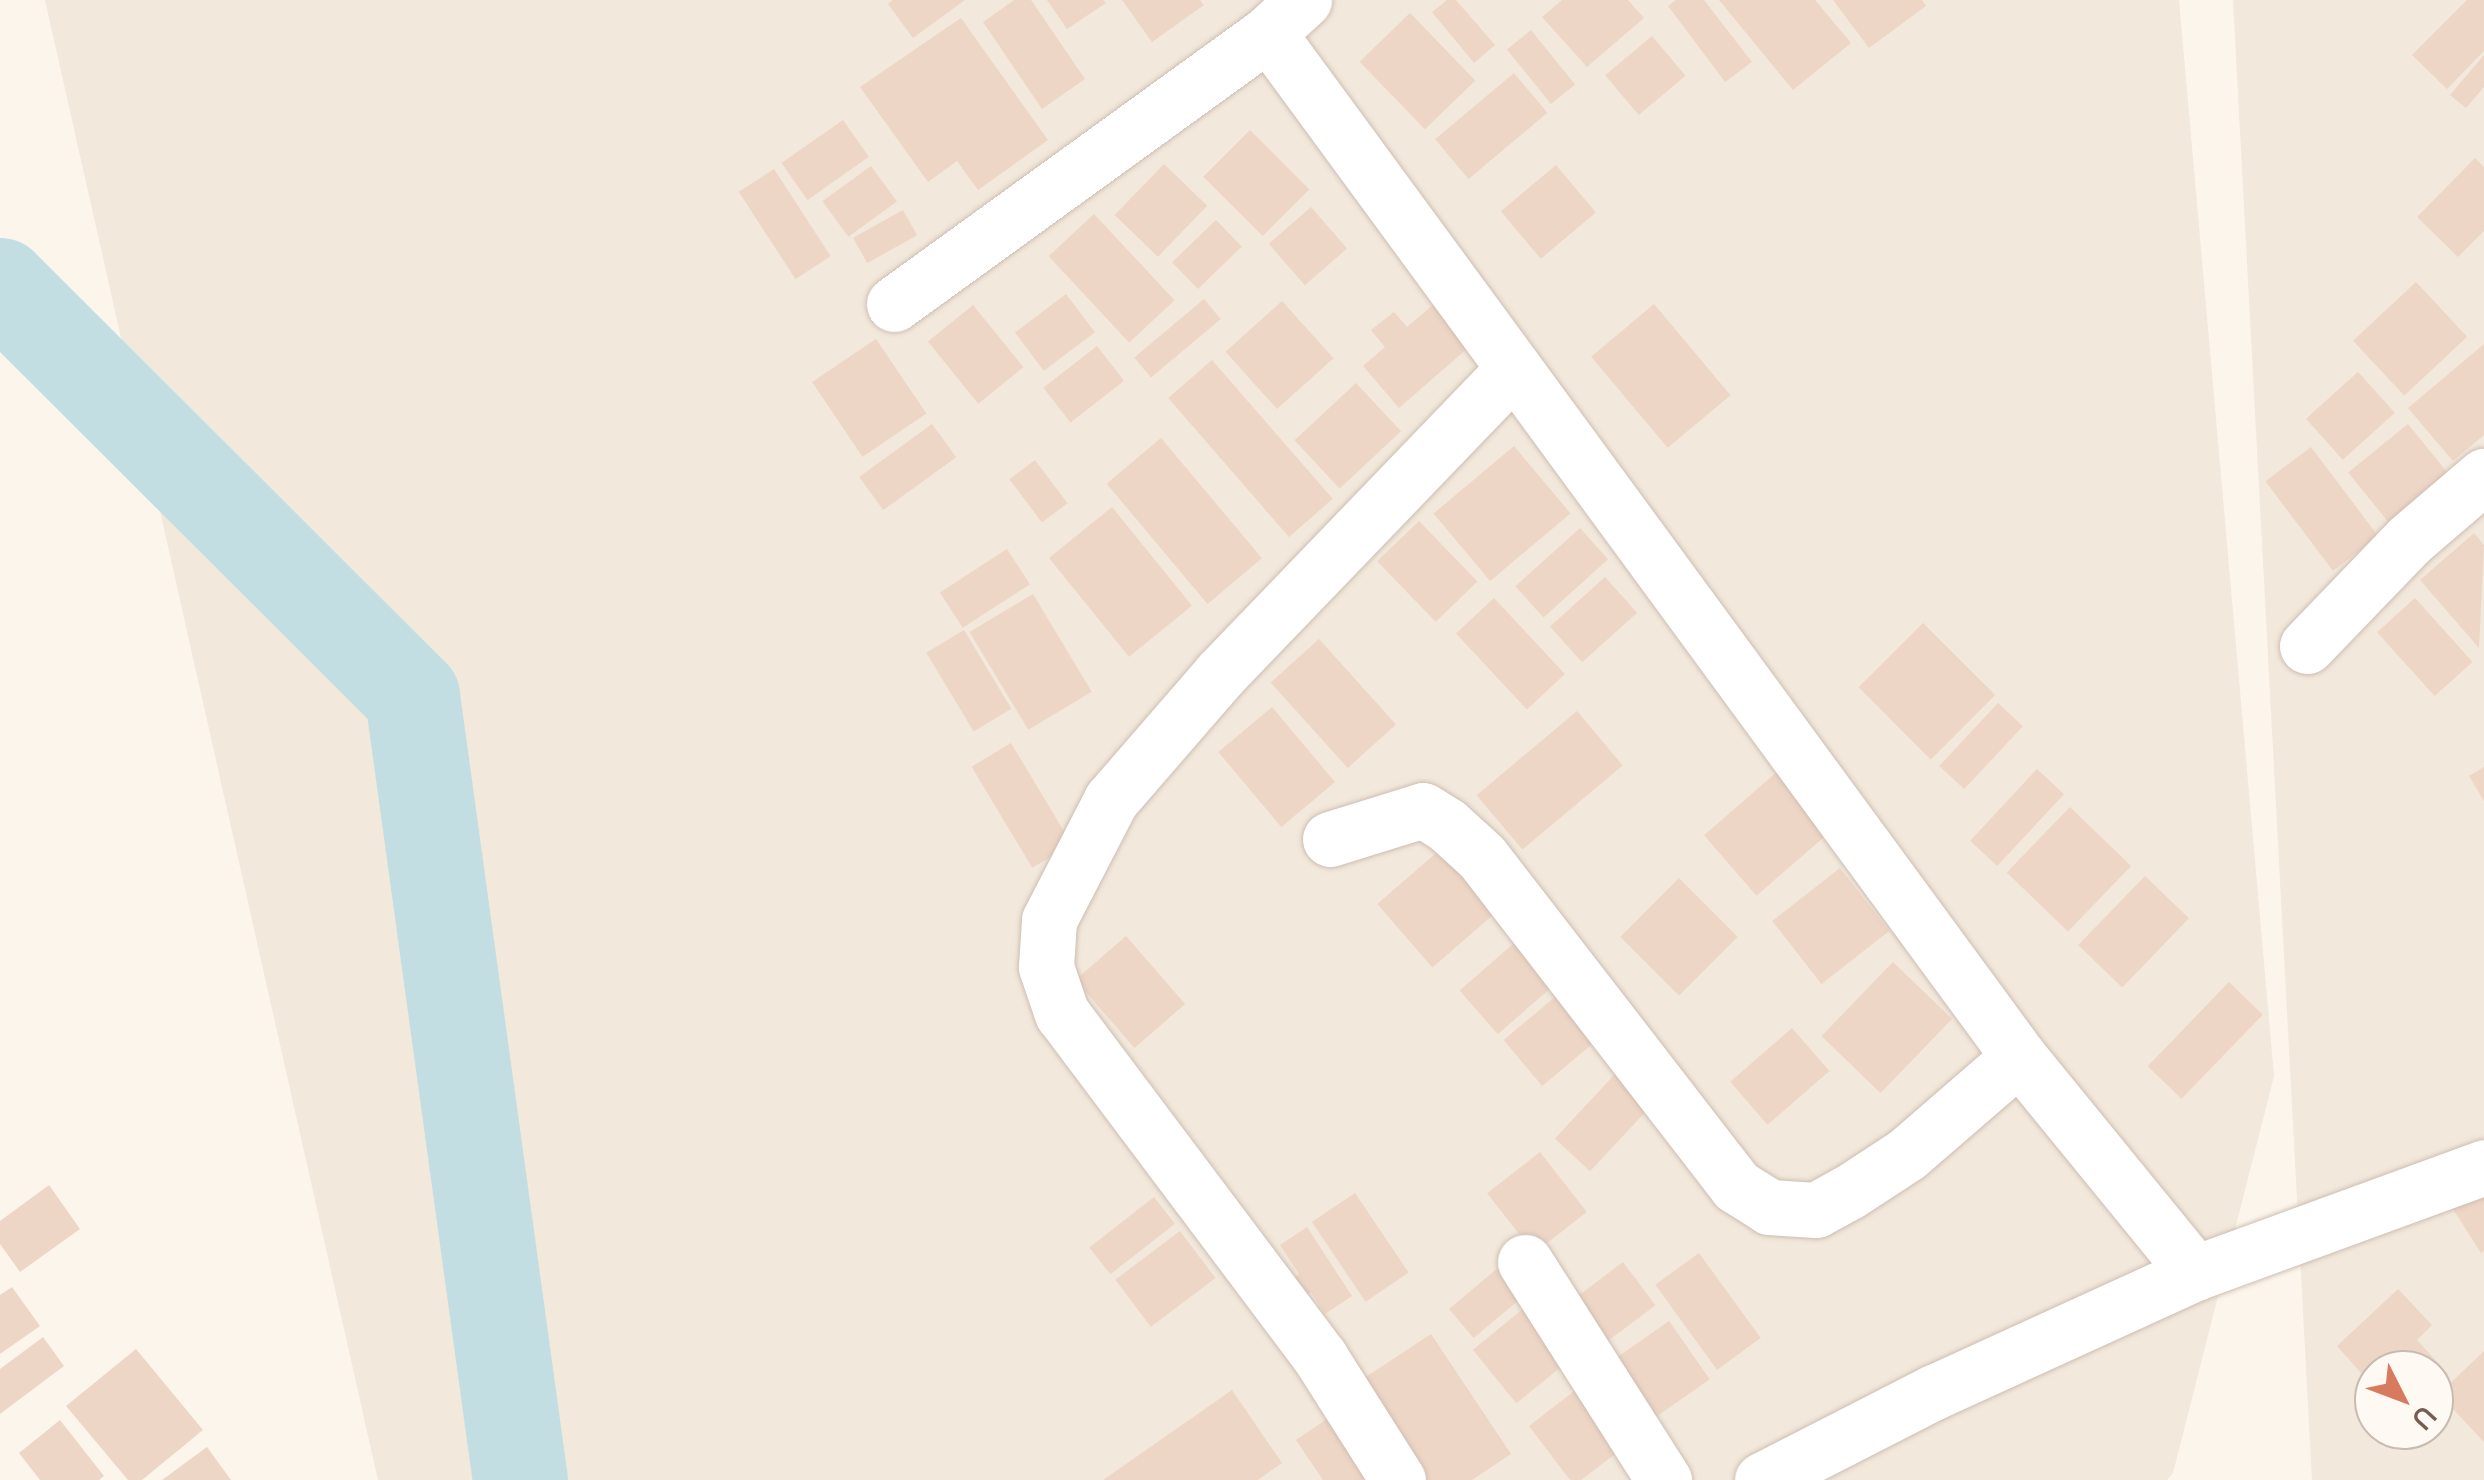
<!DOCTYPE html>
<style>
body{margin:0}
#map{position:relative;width:2484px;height:1480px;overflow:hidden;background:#fbf5ec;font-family:Manrope,sans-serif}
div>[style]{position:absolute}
.residential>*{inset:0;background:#f2e8db}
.river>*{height:95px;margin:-47.5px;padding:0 47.5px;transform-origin:47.5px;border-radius:47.5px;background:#c2dee3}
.building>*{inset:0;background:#eed6c6;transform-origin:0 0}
.roads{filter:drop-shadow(0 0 2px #cdbeb2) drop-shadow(0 0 2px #cdbeb2)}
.minor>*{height:55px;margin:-27.5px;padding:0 27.5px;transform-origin:27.5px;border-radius:27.5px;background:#fff}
span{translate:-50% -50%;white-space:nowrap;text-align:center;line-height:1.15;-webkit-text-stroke:8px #fef9f2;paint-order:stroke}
.north{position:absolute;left:2354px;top:1350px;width:100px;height:100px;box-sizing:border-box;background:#fef9f2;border:2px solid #c7bbb2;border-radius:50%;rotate:132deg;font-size:28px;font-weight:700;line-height:40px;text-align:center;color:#755e51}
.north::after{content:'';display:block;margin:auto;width:35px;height:45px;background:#d87a5e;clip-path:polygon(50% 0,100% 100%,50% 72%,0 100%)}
</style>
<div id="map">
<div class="residential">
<div style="clip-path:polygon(45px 0,2179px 0,2274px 1076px,2173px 1473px,2167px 1480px,378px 1480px)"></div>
<div style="clip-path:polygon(evenodd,2233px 0,2484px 0,2484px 1480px,2312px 1480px,2233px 0,2374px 1370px,2434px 1370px,2434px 1430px,2374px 1430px,2374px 1370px)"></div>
</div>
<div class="river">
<div style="left:0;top:285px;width:582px;rotate:44.93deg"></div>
<div style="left:412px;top:696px;width:791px;rotate:82.16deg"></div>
</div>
<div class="building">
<div style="clip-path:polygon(893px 0,965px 0,913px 38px,888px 4px)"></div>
<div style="clip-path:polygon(1014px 0,1031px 0,1085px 79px,1042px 109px,983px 22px)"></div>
<div style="clip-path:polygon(1047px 0,1103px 0,1106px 3px,1067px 29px)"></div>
<div style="clip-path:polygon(1122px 0,1200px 0,1204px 5px,1152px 42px)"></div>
<div style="clip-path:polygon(1447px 0,1456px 0,1495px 45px,1474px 63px,1432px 12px)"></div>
<div style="clip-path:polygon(1562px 0,1628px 0,1644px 18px,1587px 67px,1542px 17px)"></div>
<div style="clip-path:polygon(1676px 0,1704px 0,1752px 62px,1725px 82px,1668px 6px)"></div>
<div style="clip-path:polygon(1719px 0,1815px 0,1851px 43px,1793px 90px)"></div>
<div style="clip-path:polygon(1833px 0,1922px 0,1926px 6px,1869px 48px)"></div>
<div style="clip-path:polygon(2467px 0,2484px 0,2484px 51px,2447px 89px,2412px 55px)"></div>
<div style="left:1410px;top:13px;width:94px;height:70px;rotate:46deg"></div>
<div style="clip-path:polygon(961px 18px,1048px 140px,978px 190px,957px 161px,928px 182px,860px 87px)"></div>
<div style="left:1531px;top:30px;width:70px;height:31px;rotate:51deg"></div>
<div style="left:1652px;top:36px;width:52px;height:61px;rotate:50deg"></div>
<div style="clip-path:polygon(2484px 55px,2484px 87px,2466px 108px,2450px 95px)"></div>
<div style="left:1514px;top:73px;width:52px;height:103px;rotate:50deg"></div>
<div style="left:843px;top:120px;width:45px;height:75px;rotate:55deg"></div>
<div style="left:1250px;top:130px;width:84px;height:66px;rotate:45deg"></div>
<div style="clip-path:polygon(2475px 158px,2484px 167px,2484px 231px,2458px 257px,2417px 217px)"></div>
<div style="left:1164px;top:164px;width:60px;height:71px;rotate:44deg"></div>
<div style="left:1556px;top:165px;width:62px;height:72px;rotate:50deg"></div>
<div style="left:871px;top:166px;width:44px;height:60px;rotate:54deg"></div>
<div style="left:774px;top:169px;width:104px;height:42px;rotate:57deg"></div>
<div style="left:1311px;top:207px;width:55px;height:56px;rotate:49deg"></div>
<div style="left:903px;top:210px;width:29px;height:57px;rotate:61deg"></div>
<div style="left:1094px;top:214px;width:118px;height:62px;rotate:47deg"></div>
<div style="left:1216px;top:220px;width:37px;height:61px;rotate:46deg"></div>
<div style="left:2416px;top:282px;width:75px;height:86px;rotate:47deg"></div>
<div style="left:1066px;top:294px;width:48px;height:64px;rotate:53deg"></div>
<div style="left:1204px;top:299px;width:26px;height:91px;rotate:50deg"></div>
<div style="left:1282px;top:301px;width:77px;height:76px;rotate:48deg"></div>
<div style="left:1654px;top:304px;width:119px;height:82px;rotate:50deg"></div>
<div style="left:973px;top:305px;width:80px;height:58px;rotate:51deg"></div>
<div style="clip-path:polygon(1433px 305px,1469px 347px,1399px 408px,1363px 366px,1385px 347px,1371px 330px,1394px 312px,1407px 327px)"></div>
<div style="left:876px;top:339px;width:90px;height:77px;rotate:56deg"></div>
<div style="clip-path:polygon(2484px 344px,2484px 435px,2453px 461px,2408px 408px)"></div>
<div style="left:1097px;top:346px;width:44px;height:68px;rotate:52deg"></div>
<div style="left:1212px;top:360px;width:184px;height:58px;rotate:49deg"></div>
<div style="left:2358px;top:372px;width:55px;height:70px;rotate:48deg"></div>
<div style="left:1356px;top:383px;width:66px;height:84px;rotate:47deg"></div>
<div style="left:932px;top:424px;width:41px;height:90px;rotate:54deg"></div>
<div style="left:2408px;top:424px;width:77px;height:77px;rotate:51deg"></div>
<div style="left:1161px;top:438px;width:157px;height:71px;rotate:50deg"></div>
<div style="left:1514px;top:446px;width:88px;height:105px;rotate:50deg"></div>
<div style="left:2311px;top:447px;width:112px;height:57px;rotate:53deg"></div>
<div style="left:1035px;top:460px;width:54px;height:32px;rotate:53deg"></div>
<div style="left:1112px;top:507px;width:127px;height:81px;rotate:51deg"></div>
<div style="left:1419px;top:521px;width:84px;height:58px;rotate:46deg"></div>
<div style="left:1580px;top:528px;width:42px;height:87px;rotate:48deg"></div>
<div style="clip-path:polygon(2474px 533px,2484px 545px,2479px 648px,2420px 580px)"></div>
<div style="left:1007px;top:549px;width:42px;height:80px;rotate:57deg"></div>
<div style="left:1605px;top:577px;width:48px;height:74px;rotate:48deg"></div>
<div style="left:1033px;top:594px;width:114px;height:74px;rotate:59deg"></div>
<div style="left:1494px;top:598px;width:104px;height:52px;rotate:47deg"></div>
<div style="left:2415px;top:598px;width:86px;height:51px;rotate:48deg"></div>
<div style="left:1923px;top:623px;width:102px;height:91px;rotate:45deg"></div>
<div style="left:964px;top:630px;width:92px;height:44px;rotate:59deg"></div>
<div style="left:1319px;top:639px;width:115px;height:65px;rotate:48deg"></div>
<div style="left:1998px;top:703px;width:34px;height:86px;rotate:43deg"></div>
<div style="left:1272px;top:707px;width:98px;height:70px;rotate:50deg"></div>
<div style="left:1577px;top:711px;width:71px;height:131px;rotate:50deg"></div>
<div style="left:1011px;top:743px;width:118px;height:46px;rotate:59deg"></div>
<div style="clip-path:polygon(2484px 767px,2484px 801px,2469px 776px)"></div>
<div style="left:2037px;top:769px;width:37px;height:98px;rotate:43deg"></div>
<div style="left:1778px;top:771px;width:80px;height:98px;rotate:49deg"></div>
<div style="left:2070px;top:807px;width:85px;height:91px;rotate:44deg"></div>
<div style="left:1443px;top:847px;width:84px;height:87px;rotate:49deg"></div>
<div style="left:1840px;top:868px;width:80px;height:86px;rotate:52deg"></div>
<div style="left:2145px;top:876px;width:61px;height:96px;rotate:44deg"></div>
<div style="left:1679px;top:878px;width:83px;height:83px;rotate:45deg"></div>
<div style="left:1126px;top:936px;width:90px;height:67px;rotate:49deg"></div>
<div style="left:1520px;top:938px;width:58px;height:80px;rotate:49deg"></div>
<div style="left:1893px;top:962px;width:82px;height:103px;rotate:44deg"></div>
<div style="left:2229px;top:982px;width:47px;height:117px;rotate:44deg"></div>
<div style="left:1568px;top:986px;width:60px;height:84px;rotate:50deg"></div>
<div style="left:1792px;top:1028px;width:57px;height:82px;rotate:49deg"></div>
<div style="left:1617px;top:1072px;width:48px;height:91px;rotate:43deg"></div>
<div style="left:1540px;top:1152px;width:76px;height:67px;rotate:52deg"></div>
<div style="clip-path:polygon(2484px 1174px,2484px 1251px,2481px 1253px,2446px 1198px)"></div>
<div style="clip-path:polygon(49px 1185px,80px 1229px,20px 1272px,0 1244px,0 1221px)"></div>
<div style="left:1355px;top:1193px;width:96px;height:52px;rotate:56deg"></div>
<div style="left:1154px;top:1197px;width:34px;height:82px;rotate:52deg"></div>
<div style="clip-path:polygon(1307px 1227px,1352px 1296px,1325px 1314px,1311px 1292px,1297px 1302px,1286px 1284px,1299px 1274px,1280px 1245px)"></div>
<div style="left:1180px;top:1231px;width:59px;height:81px;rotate:53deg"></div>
<div style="left:1699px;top:1253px;width:105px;height:54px;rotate:54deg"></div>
<div style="left:1505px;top:1262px;width:38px;height:73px;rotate:50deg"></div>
<div style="left:1623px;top:1262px;width:54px;height:63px;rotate:53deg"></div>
<div style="clip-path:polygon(12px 1287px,40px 1326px,0 1354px,0 1295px)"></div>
<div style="clip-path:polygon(2398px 1289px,2432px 1325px,2417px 1340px,2448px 1374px,2434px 1387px,2434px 1370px,2374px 1370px,2369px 1382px,2337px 1346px)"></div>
<div style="left:1528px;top:1305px;width:69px;height:71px;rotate:51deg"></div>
<div style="left:1669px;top:1321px;width:71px;height:68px;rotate:55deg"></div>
<div style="clip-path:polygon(1431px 1334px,1511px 1454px,1472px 1480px,1410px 1480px,1349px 1388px)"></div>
<div style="clip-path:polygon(43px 1337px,64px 1366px,0 1414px,0 1369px)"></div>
<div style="clip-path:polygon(136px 1349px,203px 1430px,142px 1480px,128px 1480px,66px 1406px)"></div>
<div style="clip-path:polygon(2484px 1351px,2484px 1442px,2439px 1394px)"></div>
<div style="clip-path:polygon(1582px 1385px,1627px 1445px,1581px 1480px,1570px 1480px,1529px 1426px)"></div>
<div style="clip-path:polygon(1232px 1390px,1282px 1463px,1258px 1480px,1103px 1480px)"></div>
<div style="clip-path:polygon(1337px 1412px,1384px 1480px,1323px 1480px,1296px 1440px)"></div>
<div style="clip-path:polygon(60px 1420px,104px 1476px,99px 1480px,40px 1480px,19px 1453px)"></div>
<div style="clip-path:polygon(207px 1447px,231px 1480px,162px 1480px)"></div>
</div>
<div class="roads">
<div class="minor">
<div style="left:1304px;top:0;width:49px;rotate:137.5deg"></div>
<div style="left:1268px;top:33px;width:1270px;rotate:53.74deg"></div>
<div style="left:2019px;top:1057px;width:279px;rotate:50.8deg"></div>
<div style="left:894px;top:304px;width:462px;rotate:-35.9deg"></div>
<div style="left:2307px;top:646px;width:147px;rotate:-46.1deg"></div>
<div style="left:2409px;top:540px;width:99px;rotate:-40.5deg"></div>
<div style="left:1330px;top:839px;width:97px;rotate:-17.3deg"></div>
<div style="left:1423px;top:810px;width:28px;rotate:32deg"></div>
<div style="left:1447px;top:825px;width:47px;rotate:42.4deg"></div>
<div style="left:1482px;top:857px;width:416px;rotate:52.3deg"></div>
<div style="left:1736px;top:1186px;width:39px;rotate:32deg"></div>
<div style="left:1769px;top:1207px;width:47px;rotate:3.7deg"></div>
<div style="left:1816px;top:1210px;width:38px;rotate:-29deg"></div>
<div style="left:1849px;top:1192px;width:69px;rotate:-33.2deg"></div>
<div style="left:1907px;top:1154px;width:148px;rotate:-40.9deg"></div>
<div style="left:1525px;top:1262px;width:259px;rotate:57.5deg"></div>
<div style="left:1398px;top:1480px;width:146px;rotate:-122.4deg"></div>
<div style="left:1320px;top:1357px;width:429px;rotate:-126.9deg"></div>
<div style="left:1062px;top:1014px;width:50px;rotate:-108.8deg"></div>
<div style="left:1046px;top:967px;width:47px;rotate:-86.3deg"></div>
<div style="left:1049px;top:920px;width:135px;rotate:-62.7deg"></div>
<div style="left:1111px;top:800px;width:167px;rotate:-49.1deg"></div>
<div style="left:1220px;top:674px;width:422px;rotate:-46.1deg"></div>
<div style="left:1762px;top:1480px;width:193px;rotate:-27.1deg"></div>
<div style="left:1934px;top:1392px;width:287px;rotate:-24.5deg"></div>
<div style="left:2195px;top:1273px;width:308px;rotate:-20.1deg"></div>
</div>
</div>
<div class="north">U</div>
</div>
